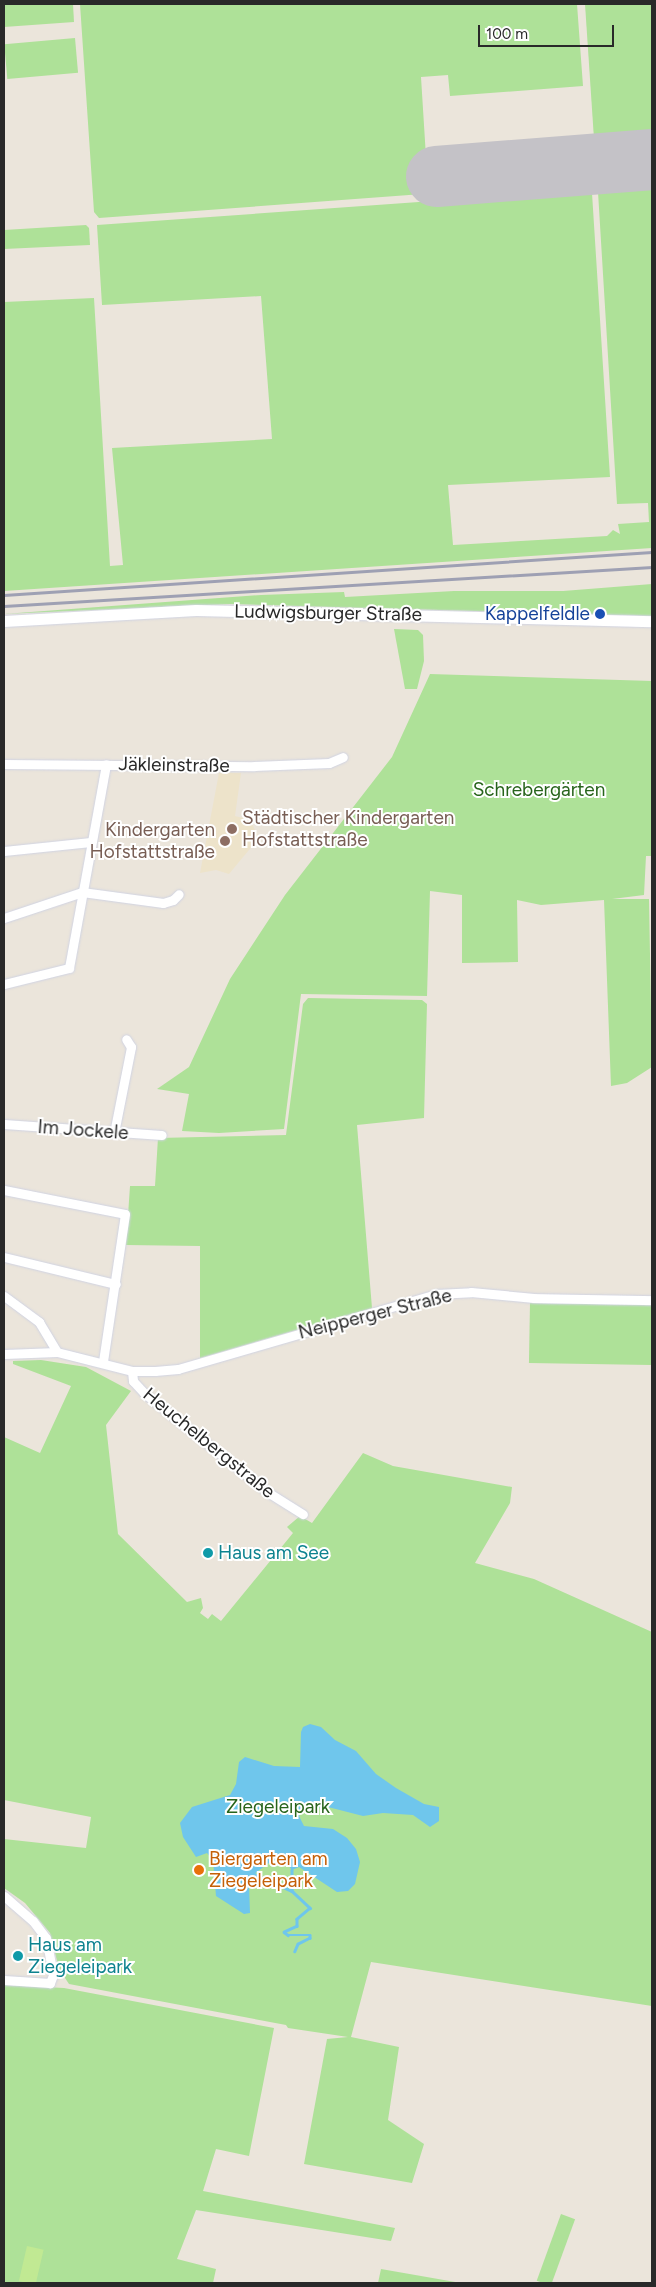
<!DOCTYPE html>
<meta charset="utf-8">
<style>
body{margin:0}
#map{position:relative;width:656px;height:2287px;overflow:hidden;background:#ebe5db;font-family:Figtree,sans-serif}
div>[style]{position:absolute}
.education>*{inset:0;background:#ede3ca}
.green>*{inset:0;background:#aee198;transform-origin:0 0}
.pitch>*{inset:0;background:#c1e993;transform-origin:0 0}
.water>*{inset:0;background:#6fc6ec}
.stream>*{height:2.5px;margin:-1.25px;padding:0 1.25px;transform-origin:1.25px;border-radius:1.25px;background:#6fc6ec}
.runway>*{height:61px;margin:-30.5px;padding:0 30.5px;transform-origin:30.5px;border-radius:30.5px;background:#c4c2c7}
.roads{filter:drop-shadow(0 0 1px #d0d3e2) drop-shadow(0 0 1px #d0d3e2)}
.minor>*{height:9px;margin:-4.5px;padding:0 4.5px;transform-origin:4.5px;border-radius:4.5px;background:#fff}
.secondary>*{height:11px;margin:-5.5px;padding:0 5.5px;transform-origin:5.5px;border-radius:5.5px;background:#fff}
.rail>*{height:2.5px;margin:-1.25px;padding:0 1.25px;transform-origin:1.25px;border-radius:1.25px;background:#9ea0b3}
.dots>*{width:14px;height:14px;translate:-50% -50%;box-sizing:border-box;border:2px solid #fff;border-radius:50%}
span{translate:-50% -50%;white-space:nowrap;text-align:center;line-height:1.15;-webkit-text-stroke:4px #fff;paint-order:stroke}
.street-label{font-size:19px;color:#292929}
.transit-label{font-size:19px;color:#164399}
.right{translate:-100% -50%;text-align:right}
.park-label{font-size:19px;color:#27641b}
.education-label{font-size:19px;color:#785e54}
.left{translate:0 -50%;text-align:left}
.culture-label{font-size:19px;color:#0d838f}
.food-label{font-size:19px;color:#c56008}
.frame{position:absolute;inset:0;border:5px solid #292929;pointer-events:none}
.scale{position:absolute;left:478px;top:25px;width:136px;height:22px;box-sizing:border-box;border:2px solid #292929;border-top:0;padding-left:6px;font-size:15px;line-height:18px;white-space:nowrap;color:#292929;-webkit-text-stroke:4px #fff;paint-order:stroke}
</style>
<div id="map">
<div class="education">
<div style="clip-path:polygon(219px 773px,241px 773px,235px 816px,250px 820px,259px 838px,229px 874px,216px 870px,200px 873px)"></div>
</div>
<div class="green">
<div style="clip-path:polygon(4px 4px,73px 4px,74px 22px,4px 27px)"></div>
<div style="clip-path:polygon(80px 4px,577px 4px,583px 86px,450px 96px,448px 75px,421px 77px,426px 157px,587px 148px,590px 176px,586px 182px,99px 218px,94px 212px)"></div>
<div style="clip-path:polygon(585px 4px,652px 4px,652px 179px,597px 184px)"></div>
<div style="left:75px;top:38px;width:35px;height:71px;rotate:85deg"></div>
<div style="clip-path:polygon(652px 188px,652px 548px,4px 591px,4px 302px,94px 298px,110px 566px,123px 565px,112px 448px,272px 439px,261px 296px,102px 305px,97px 225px,588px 190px,592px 193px,610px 477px,448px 485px,453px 545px,607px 536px,613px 530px,620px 534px,618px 524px,649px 522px,648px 503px,617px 504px,598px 192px)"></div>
<div style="clip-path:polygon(86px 225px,89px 228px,90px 245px,4px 249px,4px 230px)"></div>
<div style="clip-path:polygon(652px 584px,652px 616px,230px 604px,4px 614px,261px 595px,344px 592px,345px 597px,454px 591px,563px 591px)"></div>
<div style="clip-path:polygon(394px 629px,418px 630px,423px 635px,424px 661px,417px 689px,405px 689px)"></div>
<div style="clip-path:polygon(430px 674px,652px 681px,652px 856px,646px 856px,644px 895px,612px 899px,649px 899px,652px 1067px,627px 1083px,611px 1086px,604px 900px,541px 905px,517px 900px,518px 962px,462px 963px,462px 895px,430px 891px,427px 996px,301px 994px,284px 1129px,219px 1133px,182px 1131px,189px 1094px,157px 1089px,189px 1067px,230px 979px,285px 895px,392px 757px)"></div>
<div style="clip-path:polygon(308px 998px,422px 1000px,427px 1004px,424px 1118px,357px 1125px,372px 1308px,200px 1358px,200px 1246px,126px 1245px,130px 1186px,155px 1186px,158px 1138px,286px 1135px,303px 1004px)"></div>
<div style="left:530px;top:1303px;width:122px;height:60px;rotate:1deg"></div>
<div style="clip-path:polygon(41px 1360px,86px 1367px,131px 1391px,106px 1425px,118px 1534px,187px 1602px,201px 1598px,203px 1608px,200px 1613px,208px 1619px,212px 1614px,221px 1621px,293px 1533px,287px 1527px,300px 1516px,312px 1523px,363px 1453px,393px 1466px,512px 1487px,510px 1503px,475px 1563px,534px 1579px,652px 1632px,652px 2006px,371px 1962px,351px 2037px,399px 2047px,388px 2120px,424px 2144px,412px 2183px,304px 2164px,327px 2039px,348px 2037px,288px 2028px,286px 2025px,69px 1984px,59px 1969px,50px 1933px,25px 1903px,4px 1888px,4px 1839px,86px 1848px,91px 1817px,4px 1800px,4px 1437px,40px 1453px,71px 1386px,13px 1364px,13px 1361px)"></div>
<div style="clip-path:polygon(4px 1985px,64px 1988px,274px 2028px,249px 2156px,216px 2149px,203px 2191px,395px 2228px,391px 2241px,196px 2210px,177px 2259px,216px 2269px,213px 2283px,4px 2283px)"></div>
<div style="left:561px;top:2214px;width:15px;height:71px;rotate:20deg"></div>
<div style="clip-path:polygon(381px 2269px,461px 2283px,378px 2283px)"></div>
</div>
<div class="pitch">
<div style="left:27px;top:2246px;width:17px;height:36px;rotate:13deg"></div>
</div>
<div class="water">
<div style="clip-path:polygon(310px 1724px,321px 1727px,335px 1740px,356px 1751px,376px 1774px,396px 1788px,424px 1804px,439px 1807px,439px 1821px,430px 1827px,413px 1815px,383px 1813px,363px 1816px,328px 1807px,305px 1808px,299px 1816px,304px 1826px,333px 1829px,347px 1838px,356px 1849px,360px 1862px,355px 1884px,348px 1891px,337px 1892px,299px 1867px,292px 1870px,283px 1859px,273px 1860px,254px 1874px,249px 1884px,250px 1913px,244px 1914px,216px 1896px,213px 1860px,207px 1853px,196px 1857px,183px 1837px,180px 1823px,192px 1807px,230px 1795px,236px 1784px,239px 1762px,245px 1757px,274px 1766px,300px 1767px,301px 1732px,303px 1727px)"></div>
</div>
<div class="stream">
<div style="left:292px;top:1870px;width:21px;rotate:90deg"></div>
<div style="left:292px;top:1891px;width:25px;rotate:43deg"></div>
<div style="left:310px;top:1908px;width:17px;rotate:140deg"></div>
<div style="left:297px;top:1919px;width:7px;rotate:90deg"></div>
<div style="left:297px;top:1926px;width:14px;rotate:155deg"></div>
<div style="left:284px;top:1932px;width:5px;rotate:37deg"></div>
<div style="left:288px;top:1935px;width:22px"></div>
<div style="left:310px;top:1935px;width:3px;rotate:90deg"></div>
<div style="left:310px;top:1938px;width:13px;rotate:153deg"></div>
<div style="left:298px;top:1944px;width:8px;rotate:113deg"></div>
<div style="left:254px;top:1874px;width:42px;rotate:24.1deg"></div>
</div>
<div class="runway">
<div style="left:436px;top:176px;width:217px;rotate:-4.5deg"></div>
</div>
<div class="roads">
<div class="minor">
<div style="left:4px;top:764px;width:250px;rotate:0.5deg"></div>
<div style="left:254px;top:766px;width:75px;rotate:-2.3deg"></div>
<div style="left:329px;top:763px;width:15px;rotate:-23deg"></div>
<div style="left:4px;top:851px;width:87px;rotate:-5.9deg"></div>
<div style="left:4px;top:918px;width:82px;rotate:-18.4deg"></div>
<div style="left:82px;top:892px;width:82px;rotate:7.7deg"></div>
<div style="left:163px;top:903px;width:10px;rotate:-17deg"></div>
<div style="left:173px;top:900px;width:8px;rotate:-45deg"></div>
<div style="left:4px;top:984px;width:67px;rotate:-13.8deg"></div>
<div style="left:69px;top:968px;width:207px;rotate:-79.7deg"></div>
<div style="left:4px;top:1124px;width:158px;rotate:4deg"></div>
<div style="left:114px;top:1133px;width:88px;rotate:-78.8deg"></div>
<div style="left:131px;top:1047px;width:9px;rotate:-122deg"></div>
<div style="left:4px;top:1190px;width:123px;rotate:11.2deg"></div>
<div style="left:125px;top:1214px;width:150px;rotate:98.5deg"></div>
<div style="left:4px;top:1257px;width:115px;rotate:13.6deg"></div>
<div style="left:4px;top:1296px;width:44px;rotate:36.6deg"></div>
<div style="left:39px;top:1322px;width:35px;rotate:59deg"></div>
<div style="left:4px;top:1354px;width:53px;rotate:-2.2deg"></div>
<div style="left:57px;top:1352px;width:77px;rotate:14.2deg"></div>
<div style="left:132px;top:1371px;width:23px"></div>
<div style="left:155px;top:1371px;width:23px;rotate:-5deg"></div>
<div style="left:178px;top:1369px;width:269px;rotate:-16.2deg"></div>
<div style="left:436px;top:1294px;width:35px;rotate:-3deg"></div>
<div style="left:471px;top:1292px;width:63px;rotate:5.4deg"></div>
<div style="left:534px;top:1298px;width:118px;rotate:1deg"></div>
<div style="left:132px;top:1371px;width:10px;rotate:84deg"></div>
<div style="left:133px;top:1381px;width:16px;rotate:47deg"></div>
<div style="left:144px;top:1393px;width:160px;rotate:38.7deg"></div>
<div style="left:269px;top:1493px;width:40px;rotate:32deg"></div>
<div style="left:4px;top:1896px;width:38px;rotate:41deg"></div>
<div style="left:33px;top:1921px;width:21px;rotate:53deg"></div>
<div style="left:46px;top:1938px;width:38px;rotate:79deg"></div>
<div style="left:53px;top:1975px;width:9px;rotate:111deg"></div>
<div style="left:50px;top:1983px;width:46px;rotate:-176.3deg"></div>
</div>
<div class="secondary">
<div style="left:4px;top:621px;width:192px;rotate:-3.3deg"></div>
<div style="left:196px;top:610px;width:456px;rotate:1.4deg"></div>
</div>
</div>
<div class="rail">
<div style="left:4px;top:595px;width:649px;rotate:-3.8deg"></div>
<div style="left:4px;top:606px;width:649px;rotate:-3.44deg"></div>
</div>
<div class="dots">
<div style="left:600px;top:614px;background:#1a4fb4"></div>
<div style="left:232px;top:829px;background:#8d6e63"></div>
<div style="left:225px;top:841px;background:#8d6e63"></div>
<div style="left:208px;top:1553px;background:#0f9aa8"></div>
<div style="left:199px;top:1870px;background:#e8710a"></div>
<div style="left:18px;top:1956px;background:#0f9aa8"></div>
</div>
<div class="street-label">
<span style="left:328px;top:613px;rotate:1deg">Ludwigsburger Straße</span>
<span style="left:174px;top:765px;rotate:1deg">Jäkleinstraße</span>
<span style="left:83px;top:1130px;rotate:4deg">Im Jockele</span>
<span style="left:375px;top:1314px;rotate:-14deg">Neipperger Straße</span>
<span style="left:209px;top:1443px;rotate:39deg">Heuchelbergstraße</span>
</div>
<div class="transit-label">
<span class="right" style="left:590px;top:614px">Kappelfeldle</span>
</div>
<div class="park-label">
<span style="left:539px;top:790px">Schrebergärten</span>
<span style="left:278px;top:1807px">Ziegeleipark</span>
</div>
<div class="education-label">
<span class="left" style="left:242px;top:829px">Städtischer Kindergarten<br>Hofstattstraße</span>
<span class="right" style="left:215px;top:841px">Kindergarten<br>Hofstattstraße</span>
</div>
<div class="culture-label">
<span class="left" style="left:218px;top:1553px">Haus am See</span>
<span class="left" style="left:28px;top:1956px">Haus am<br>Ziegeleipark</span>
</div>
<div class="food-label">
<span class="left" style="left:209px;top:1870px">Biergarten am<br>Ziegeleipark</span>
</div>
<div class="frame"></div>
<div class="scale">100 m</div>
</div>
